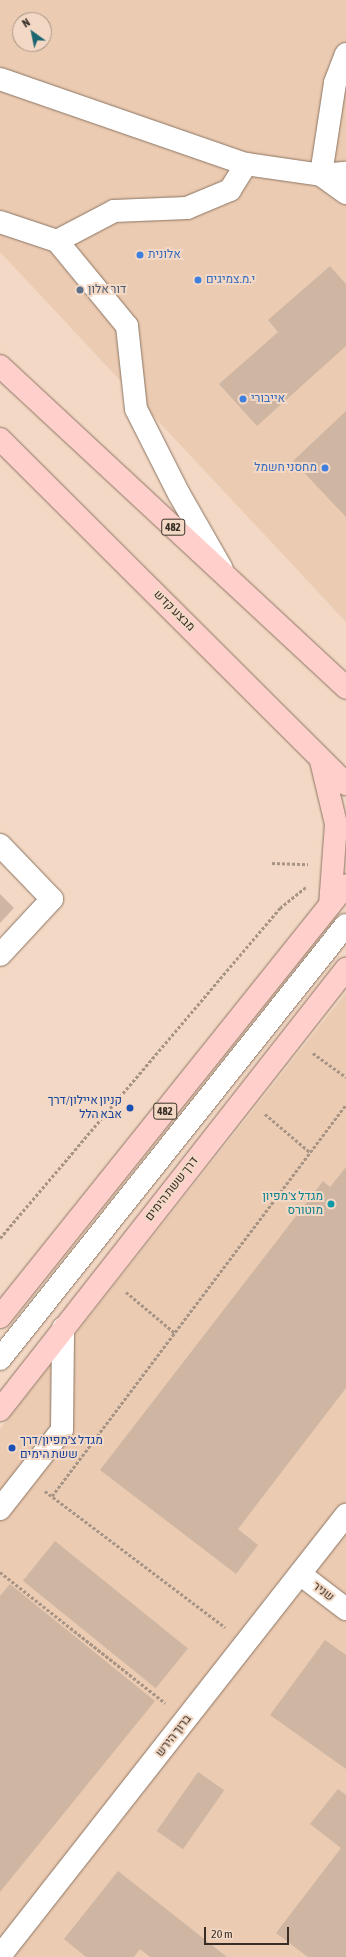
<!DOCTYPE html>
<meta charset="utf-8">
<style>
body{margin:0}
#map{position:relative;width:346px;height:1957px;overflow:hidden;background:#f3d9c5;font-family:"Asap Condensed",Heebo,sans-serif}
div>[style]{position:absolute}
.built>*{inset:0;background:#ebcbb2}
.building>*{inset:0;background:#cfb6a3;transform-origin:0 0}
.path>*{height:2.5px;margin-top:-1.25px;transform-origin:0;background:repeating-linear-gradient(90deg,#a89485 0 3px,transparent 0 5px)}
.roads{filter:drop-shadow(0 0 1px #8c7563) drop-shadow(0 0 1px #8c7563)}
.minor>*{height:22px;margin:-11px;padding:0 11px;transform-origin:11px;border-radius:11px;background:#fff}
.major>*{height:22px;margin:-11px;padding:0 11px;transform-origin:11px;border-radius:11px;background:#ffd0cb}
.dots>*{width:11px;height:11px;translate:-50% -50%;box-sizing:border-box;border:2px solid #f3d9c5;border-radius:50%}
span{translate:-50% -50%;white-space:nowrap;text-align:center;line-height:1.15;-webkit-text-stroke:4px #f3d9c5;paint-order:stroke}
.shield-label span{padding:1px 3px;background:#f3d9c5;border:1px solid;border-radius:3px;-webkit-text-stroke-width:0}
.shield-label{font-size:11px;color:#382e26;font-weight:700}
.shop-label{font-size:12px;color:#366cbe}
.left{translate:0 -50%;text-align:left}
.right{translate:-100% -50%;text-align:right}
.service-label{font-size:12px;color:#4e5e75}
.street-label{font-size:12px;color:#382e26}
.transit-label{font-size:12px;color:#164399}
.culture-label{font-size:12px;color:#0d838f}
.north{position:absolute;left:12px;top:12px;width:40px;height:40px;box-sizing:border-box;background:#f3d9c5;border:1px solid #a89585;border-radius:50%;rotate:327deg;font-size:11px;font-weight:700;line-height:16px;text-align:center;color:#382e26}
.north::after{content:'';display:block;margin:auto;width:14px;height:18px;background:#1b6671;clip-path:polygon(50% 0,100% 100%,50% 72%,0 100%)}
.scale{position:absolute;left:204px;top:1927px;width:85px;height:18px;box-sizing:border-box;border:2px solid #382e26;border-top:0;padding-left:5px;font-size:12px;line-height:14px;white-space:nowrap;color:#382e26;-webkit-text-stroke:3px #f3d9c5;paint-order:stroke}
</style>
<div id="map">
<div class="built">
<div style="clip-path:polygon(evenodd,0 0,346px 0,346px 622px,0 252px,0 0,20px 20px,44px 20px,44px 44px,20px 44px,20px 20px)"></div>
<div style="clip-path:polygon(346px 993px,346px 1957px,0 1957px,0 1429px)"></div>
</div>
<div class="building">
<div style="clip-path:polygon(330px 266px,346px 284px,346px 346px,257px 426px,219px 384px,278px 332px,268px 320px)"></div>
<div style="clip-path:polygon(346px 411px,346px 517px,293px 461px)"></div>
<div style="clip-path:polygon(0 894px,14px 908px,0 923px)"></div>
<div style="clip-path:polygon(346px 1167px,346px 1388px,238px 1529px,258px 1545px,236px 1574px,100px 1470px,323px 1181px,330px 1187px)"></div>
<div style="left:55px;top:1541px;width:171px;height:51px;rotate:39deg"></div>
<div style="clip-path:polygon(10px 1584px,155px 1701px,0 1892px,0 1596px)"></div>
<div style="clip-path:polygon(325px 1640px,346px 1655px,346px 1769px,270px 1715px)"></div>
<div style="left:198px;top:1772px;width:32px;height:72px;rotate:35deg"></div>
<div style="clip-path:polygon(338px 1789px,346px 1795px,346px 1957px,308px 1957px,276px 1933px,341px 1848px,310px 1824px)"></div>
<div style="clip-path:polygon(118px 1871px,227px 1957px,150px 1957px,140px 1949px,134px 1957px,86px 1957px,64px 1939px)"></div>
</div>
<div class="path">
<div style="left:272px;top:863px;width:36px;rotate:2deg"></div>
<div style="left:313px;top:1053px;width:41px;rotate:36deg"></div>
<div style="left:265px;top:1114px;width:59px;rotate:40.2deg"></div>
<div style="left:0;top:1238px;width:433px;rotate:-49.7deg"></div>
<div style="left:280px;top:908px;width:33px;rotate:-39deg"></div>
<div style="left:126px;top:1292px;width:64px;rotate:39.9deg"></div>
<div style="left:45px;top:1491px;width:226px;rotate:37.1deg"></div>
<div style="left:52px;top:1496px;width:489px;rotate:-53.1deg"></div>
<div style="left:0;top:1572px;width:211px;rotate:38.4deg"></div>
</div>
<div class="roads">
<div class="minor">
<div style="left:346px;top:54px;width:31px;rotate:111deg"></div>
<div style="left:335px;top:83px;width:93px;rotate:98.7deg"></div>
<div style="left:321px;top:175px;width:31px;rotate:36deg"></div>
<div style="left:0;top:79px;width:260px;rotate:19.1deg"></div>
<div style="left:246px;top:164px;width:76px;rotate:8.3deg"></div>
<div style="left:321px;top:175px;width:25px;rotate:-5deg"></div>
<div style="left:0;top:222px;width:60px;rotate:18.4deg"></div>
<div style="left:57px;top:241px;width:110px;rotate:50.5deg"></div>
<div style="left:127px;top:326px;width:83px;rotate:83.8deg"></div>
<div style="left:136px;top:409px;width:95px;rotate:63.2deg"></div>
<div style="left:179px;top:494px;width:86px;rotate:60.2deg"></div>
<div style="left:57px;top:241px;width:64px;rotate:-27.8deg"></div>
<div style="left:114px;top:211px;width:73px;rotate:-2.4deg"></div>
<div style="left:187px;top:208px;width:47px;rotate:-22.7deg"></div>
<div style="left:230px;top:190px;width:31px;rotate:-58deg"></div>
<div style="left:0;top:845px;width:75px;rotate:46.1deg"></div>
<div style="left:52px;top:899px;width:76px;rotate:132.9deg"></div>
<div style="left:0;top:1359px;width:555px;rotate:-51.44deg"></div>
<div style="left:0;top:1509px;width:100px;rotate:-51.9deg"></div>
<div style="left:62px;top:1430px;width:102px;rotate:-89.4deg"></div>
<div style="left:300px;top:1574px;width:58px;rotate:37.3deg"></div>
<div style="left:0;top:1956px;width:561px;rotate:-51.88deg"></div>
</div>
<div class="major">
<div style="left:0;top:366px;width:473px;rotate:42.9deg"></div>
<div style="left:0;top:439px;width:489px;rotate:44.9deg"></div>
<div style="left:321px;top:761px;width:65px;rotate:76.6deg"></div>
<div style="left:336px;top:824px;width:81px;rotate:94.2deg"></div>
<div style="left:0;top:1317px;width:553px;rotate:-51.31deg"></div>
<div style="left:0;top:1410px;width:561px;rotate:-51.88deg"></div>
</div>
</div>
<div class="dots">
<div style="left:140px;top:255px;background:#3f7fe0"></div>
<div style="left:198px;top:280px;background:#3f7fe0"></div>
<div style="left:80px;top:290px;background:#5c6f8a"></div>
<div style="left:243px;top:399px;background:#3f7fe0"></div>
<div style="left:325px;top:468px;background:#3f7fe0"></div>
<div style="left:130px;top:1108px;background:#1a4fb4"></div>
<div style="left:331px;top:1204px;background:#0f9aa8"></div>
<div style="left:12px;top:1448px;background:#1a4fb4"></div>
</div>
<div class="shield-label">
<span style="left:173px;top:527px">482</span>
<span style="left:165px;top:1111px">482</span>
</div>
<div class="shop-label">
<span class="left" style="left:148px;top:255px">אלונית</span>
<span class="left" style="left:206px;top:280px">י.מ.צמיגים</span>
<span class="left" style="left:251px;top:399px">אייבורי</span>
<span class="right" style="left:317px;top:468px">מחסני חשמל</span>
</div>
<div class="service-label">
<span class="left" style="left:88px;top:290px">דור אלון</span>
</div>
<div class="street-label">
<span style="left:174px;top:611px;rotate:45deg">מבצע קדש</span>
<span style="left:172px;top:1189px;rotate:-52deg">דרך ששת הימים</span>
<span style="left:323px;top:1592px;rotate:37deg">שניר</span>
<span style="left:174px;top:1736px;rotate:-52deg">ברוך הירש</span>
</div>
<div class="transit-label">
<span class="right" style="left:122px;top:1108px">קניון איילון/דרך<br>אבא הלל</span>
<span class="left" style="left:20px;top:1448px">מגדל צ׳מפיון/דרך<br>ששת הימים</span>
</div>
<div class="culture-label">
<span class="right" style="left:323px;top:1204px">מגדל צ'מפיון<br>מוטורס</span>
</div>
<div class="north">N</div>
<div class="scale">20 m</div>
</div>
